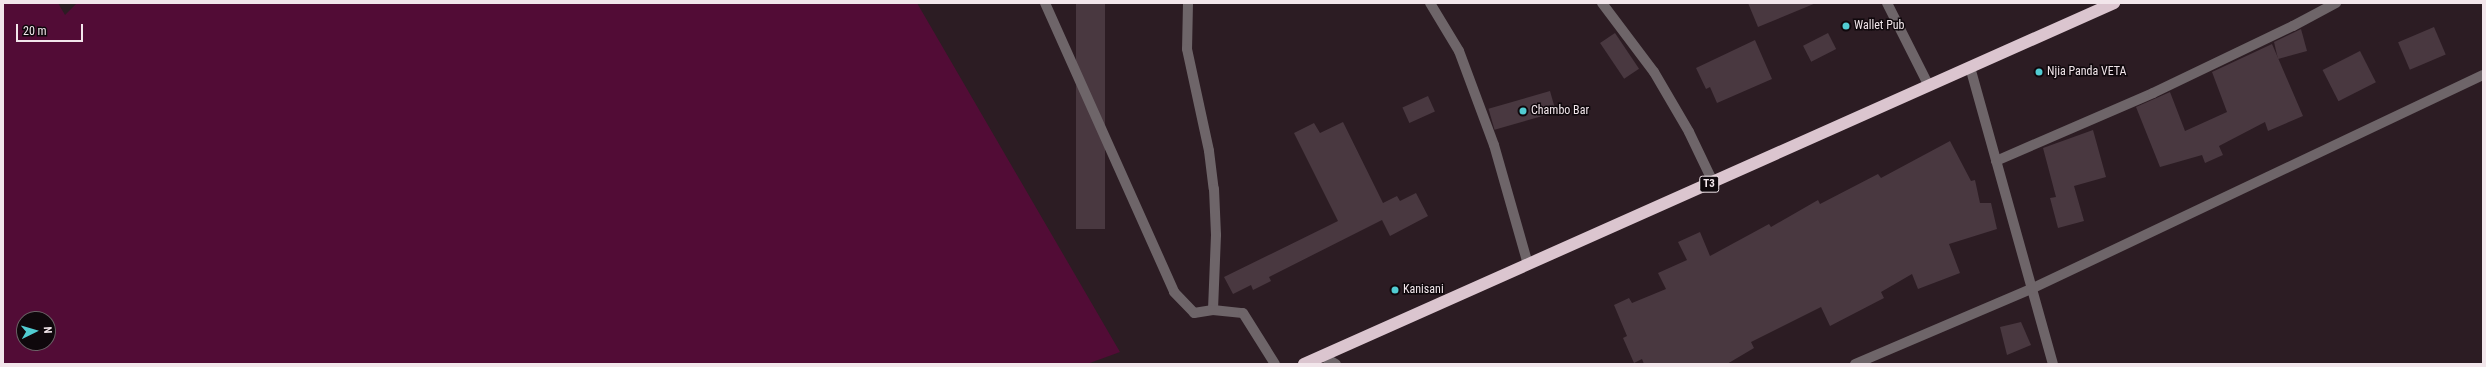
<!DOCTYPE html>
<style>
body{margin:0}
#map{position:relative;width:2486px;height:367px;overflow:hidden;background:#2c1c23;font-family:"Roboto Condensed",sans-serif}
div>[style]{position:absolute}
.green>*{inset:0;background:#520c36}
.building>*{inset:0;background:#493840;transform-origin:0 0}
.lane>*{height:10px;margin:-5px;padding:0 5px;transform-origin:5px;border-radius:5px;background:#6e6569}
.street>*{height:10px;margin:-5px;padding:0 5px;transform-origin:5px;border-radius:5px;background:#6e6569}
.highway>*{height:12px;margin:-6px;padding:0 6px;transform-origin:6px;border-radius:6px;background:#dbc5cf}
.dots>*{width:11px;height:11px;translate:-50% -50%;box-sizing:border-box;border:2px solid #0f080c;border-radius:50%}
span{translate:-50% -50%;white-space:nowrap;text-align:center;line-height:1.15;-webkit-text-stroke:3px #0f080c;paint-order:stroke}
.shield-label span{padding:1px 3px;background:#0f080c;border:1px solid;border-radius:3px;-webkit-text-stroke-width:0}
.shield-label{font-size:11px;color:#f2e6eb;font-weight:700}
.poi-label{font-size:12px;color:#f2e6eb}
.left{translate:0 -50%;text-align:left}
.frame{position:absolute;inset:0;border:4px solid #f2e6eb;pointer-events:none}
.north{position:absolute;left:16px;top:311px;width:40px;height:40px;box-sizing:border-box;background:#0f080c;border:1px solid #6a6165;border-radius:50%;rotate:85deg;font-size:11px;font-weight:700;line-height:16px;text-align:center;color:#f2e6eb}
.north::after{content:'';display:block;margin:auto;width:14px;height:18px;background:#51ccd2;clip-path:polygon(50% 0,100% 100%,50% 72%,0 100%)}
.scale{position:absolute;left:16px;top:24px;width:67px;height:18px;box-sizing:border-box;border:2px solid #f2e6eb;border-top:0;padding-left:5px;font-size:12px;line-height:14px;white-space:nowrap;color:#f2e6eb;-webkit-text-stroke:3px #0f080c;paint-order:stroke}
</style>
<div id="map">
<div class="green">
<div style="clip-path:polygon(evenodd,3px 3px,58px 3px,65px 15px,77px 3px,917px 3px,1120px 352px,1087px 364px,3px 364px,3px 3px,24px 319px,48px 319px,48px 343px,24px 343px,24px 319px)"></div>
</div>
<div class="building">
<div style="left:1076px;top:3px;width:29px;height:226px"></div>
<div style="clip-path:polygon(1748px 3px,1816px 3px,1758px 27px)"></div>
<div style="left:2434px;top:27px;width:30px;height:39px;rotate:67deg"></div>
<div style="clip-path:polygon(2301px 29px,2307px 51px,2278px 59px,2274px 42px)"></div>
<div style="left:1615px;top:33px;width:43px;height:18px;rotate:56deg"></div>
<div style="left:1828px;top:33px;width:18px;height:28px;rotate:63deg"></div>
<div style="clip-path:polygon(1755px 40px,1772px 79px,1717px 103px,1710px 87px,1706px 89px,1696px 68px)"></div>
<div style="clip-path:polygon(2272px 44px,2303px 116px,2268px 131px,2265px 122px,2219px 146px,2223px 155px,2205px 163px,2202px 155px,2160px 167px,2136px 107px,2170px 92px,2185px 131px,2227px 112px,2212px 72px)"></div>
<div style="left:2360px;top:51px;width:35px;height:42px;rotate:63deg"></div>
<div style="left:1550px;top:91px;width:22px;height:64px;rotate:74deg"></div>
<div style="left:1428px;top:96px;width:17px;height:28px;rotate:66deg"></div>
<div style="clip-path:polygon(1343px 122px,1383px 203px,1397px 196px,1400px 201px,1416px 193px,1428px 216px,1390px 236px,1382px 220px,1269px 277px,1271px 281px,1253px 290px,1251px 285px,1233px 294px,1224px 277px,1338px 221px,1294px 133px,1314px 123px,1320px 133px)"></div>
<div style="clip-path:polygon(2093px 130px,2106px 177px,2074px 186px,2084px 221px,2058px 228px,2050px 198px,2056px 197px,2043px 148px)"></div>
<div style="clip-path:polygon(1950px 141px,1971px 181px,1975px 180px,1980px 203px,1991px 203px,1997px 229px,1949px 244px,1960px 273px,1918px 289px,1912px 274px,1881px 292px,1884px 298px,1830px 326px,1821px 307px,1751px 342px,1754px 348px,1727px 364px,1644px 364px,1642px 359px,1634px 363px,1623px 338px,1627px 336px,1614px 305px,1629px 298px,1632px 303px,1666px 289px,1658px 273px,1687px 260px,1678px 242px,1700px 232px,1710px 256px,1769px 224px,1771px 227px,1818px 200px,1820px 204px,1878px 174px,1881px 178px)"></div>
<div style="clip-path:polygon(2021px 322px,2031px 345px,2007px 355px,2000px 327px)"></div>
</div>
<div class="lane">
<div style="left:1188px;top:3px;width:46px;rotate:91.2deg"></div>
<div style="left:1187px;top:49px;width:104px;rotate:77.8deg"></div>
<div style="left:1209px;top:151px;width:38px;rotate:83deg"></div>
<div style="left:1214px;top:189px;width:46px;rotate:87.5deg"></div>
<div style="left:1216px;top:235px;width:75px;rotate:92.3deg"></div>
<div style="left:1430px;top:3px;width:56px;rotate:58.9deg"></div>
<div style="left:1459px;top:51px;width:100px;rotate:69.6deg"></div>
<div style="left:1494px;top:145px;width:124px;rotate:74.1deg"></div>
<div style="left:1996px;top:161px;width:171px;rotate:-23.4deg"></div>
<div style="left:2153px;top:93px;width:155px;rotate:-25.6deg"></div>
<div style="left:2293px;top:26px;width:49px;rotate:-28.1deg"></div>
</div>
<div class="street">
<div style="left:1045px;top:3px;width:316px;rotate:65.9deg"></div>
<div style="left:1174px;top:292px;width:29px;rotate:46deg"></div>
<div style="left:1194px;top:313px;width:19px;rotate:-9deg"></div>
<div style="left:1213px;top:310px;width:30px;rotate:6deg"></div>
<div style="left:1243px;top:313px;width:60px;rotate:57.9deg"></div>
<div style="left:1602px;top:3px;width:86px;rotate:53deg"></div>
<div style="left:1654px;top:72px;width:69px;rotate:59.7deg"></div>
<div style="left:1689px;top:132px;width:55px;rotate:64.4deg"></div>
<div style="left:1887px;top:3px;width:93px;rotate:63.2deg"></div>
<div style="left:1970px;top:67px;width:308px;rotate:74.4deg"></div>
<div style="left:1322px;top:356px;width:16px;rotate:30deg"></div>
<div style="left:1855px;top:364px;width:191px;rotate:-23.1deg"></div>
<div style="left:2031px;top:289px;width:500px;rotate:-25.34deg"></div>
</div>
<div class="highway">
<div style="left:1304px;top:364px;width:887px;rotate:-24.02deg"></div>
</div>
<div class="dots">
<div style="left:1846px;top:26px;background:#51ccd2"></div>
<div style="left:2039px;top:72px;background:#51ccd2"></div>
<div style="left:1523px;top:111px;background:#51ccd2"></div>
<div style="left:1395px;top:290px;background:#51ccd2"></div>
</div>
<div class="shield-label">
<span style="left:1709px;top:184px">T3</span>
</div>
<div class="poi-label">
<span class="left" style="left:1854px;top:26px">Wallet Pub</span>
<span class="left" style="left:2047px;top:72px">Njia Panda VETA</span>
<span class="left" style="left:1531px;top:111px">Chambo Bar</span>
<span class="left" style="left:1403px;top:290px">Kanisani</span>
</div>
<div class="frame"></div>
<div class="north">N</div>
<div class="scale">20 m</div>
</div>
